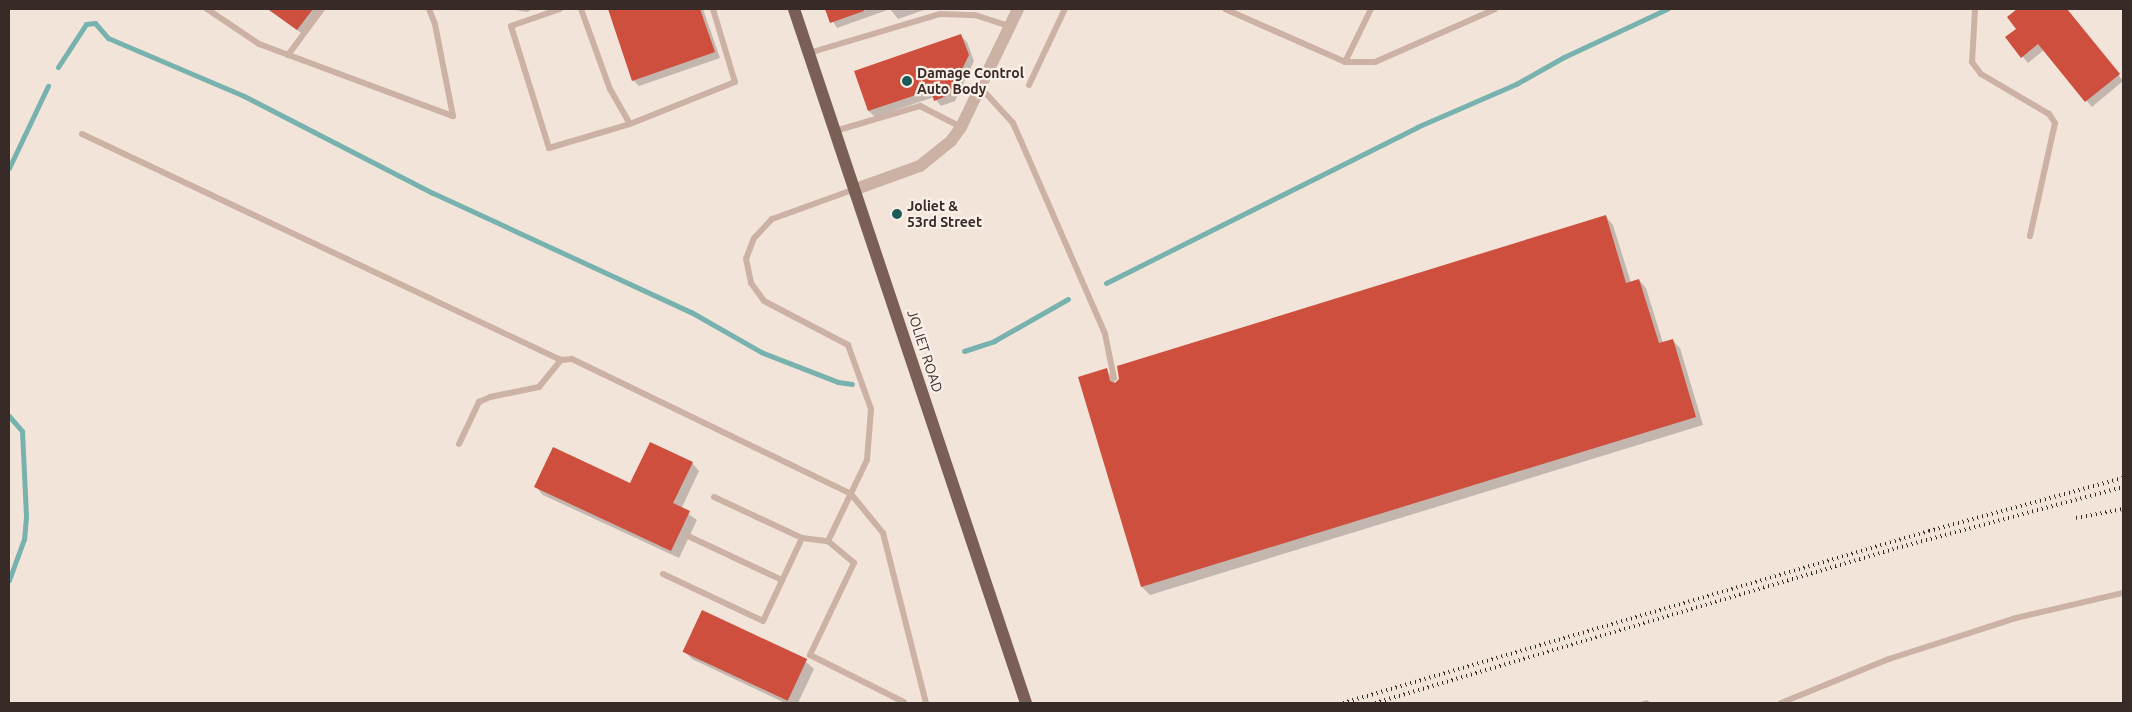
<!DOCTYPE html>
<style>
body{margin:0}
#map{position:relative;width:2132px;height:712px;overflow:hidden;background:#f3e4da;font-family:Ubuntu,sans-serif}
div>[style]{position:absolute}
.shadow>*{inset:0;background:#0003}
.stream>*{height:5px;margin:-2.5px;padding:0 2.5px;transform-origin:2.5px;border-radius:2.5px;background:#77b2ae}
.building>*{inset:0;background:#ce4f3d;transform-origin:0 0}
.lane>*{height:6px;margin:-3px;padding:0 3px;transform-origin:3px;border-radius:3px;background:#ccb2a5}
.street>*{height:12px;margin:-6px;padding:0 6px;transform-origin:6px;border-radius:6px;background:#ccb2a5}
.primary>*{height:12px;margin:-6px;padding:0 6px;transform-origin:6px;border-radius:6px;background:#7a5f57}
.rail>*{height:4px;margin-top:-2px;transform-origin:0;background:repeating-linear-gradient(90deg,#372a27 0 1px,transparent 0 5px)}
.dots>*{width:14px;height:14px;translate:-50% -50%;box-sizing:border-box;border:2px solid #fbefe7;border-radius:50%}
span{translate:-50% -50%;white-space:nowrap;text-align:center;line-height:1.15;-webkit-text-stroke:4.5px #fbefe7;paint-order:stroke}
.poi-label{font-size:14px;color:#372a27;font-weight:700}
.left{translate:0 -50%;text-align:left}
.street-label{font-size:14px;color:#372a27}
.frame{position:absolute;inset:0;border:10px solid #372a27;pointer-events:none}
</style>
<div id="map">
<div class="shadow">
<div style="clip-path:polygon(267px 9px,322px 9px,304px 35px)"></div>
<div style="clip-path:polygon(509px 9px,533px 9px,527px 12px)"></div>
<div style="clip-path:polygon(609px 9px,703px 9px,720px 58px,639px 86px,633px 80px)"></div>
<div style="clip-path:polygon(890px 9px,837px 28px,826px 10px,927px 9px,898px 19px)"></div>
<div style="clip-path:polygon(2019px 9px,2067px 9px,2123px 81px,2092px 107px,2044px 50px,2028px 63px,2007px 38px,2018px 29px,2008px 17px)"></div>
<div style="clip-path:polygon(961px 36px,967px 42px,974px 61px,955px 101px,941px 106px,934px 97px,875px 117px,869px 111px,856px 72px)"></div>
<div style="clip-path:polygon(1606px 217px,1613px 225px,1631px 283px,1639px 280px,1646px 288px,1663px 343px,1672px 340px,1680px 348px,1703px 425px,1150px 595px,1142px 587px,1079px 378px,1107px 370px,1116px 384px)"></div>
<div style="clip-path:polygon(692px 463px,699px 471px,681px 509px,697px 520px,679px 558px,543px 495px,536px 487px,630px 485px)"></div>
<div style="clip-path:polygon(684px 651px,806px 662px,814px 669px,798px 703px,785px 703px,692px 659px)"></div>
<div style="clip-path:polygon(1647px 700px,1651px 703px,1637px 703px)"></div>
</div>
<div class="stream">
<div style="left:58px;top:67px;width:51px;rotate:-56.9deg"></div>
<div style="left:86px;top:24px;width:9px;rotate:-6deg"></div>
<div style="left:95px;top:23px;width:20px;rotate:49deg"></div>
<div style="left:108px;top:38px;width:148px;rotate:23.1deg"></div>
<div style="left:244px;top:96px;width:212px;rotate:27.2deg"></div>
<div style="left:433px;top:193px;width:284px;rotate:24.8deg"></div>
<div style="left:691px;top:312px;width:81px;rotate:29.7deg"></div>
<div style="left:761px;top:352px;width:83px;rotate:21.3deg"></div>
<div style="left:838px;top:382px;width:14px;rotate:8deg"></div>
<div style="left:9px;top:168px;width:91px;rotate:-64.6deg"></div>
<div style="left:1106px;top:283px;width:348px;rotate:-26.6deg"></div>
<div style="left:1417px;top:127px;width:108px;rotate:-23.5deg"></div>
<div style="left:1516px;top:84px;width:55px;rotate:-29.4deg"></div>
<div style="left:1564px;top:57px;width:114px;rotate:-25deg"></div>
<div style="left:964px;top:351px;width:32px;rotate:-18deg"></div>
<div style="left:994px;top:341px;width:85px;rotate:-29.6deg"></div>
<div style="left:9px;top:416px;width:20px;rotate:49deg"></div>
<div style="left:22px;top:431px;width:86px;rotate:87.3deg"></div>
<div style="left:26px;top:517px;width:22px;rotate:95deg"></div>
<div style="left:24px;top:539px;width:44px;rotate:110.1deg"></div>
</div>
<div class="building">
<div style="clip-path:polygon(268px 9px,313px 9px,297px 30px)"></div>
<div style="clip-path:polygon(608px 9px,700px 9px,715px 52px,632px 81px)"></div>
<div style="clip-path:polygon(825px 9px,863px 9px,864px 11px,830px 23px)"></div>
<div style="clip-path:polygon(2017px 9px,2067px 9px,2120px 74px,2085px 102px,2038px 44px,2021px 58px,2005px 37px,2016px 29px,2007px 17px)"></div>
<div style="clip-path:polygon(961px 34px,969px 55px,949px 95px,934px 101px,931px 90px,868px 111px,854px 71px)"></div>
<div style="clip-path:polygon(1606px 215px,1626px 283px,1639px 279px,1659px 343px,1673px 339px,1696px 417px,1141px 587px,1078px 377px,1107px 368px,1110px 381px,1115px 383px,1119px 379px,1117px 366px)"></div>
<div style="clip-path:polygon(650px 442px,693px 462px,673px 503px,690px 511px,671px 551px,534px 487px,553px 447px,630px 483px)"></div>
<div style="left:702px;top:610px;width:116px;height:46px;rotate:25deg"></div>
</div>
<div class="lane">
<div style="left:207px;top:9px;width:63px;rotate:33.9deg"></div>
<div style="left:259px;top:44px;width:207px;rotate:20.4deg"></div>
<div style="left:453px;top:116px;width:94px;rotate:-101.1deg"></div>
<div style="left:435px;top:24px;width:16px;rotate:-112deg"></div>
<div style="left:560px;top:9px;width:52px;rotate:160.9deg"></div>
<div style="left:511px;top:26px;width:128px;rotate:72.7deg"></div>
<div style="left:549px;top:148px;width:84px;rotate:-16.5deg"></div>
<div style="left:581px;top:9px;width:85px;rotate:70.1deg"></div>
<div style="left:610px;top:89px;width:40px;rotate:60.3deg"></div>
<div style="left:630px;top:124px;width:113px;rotate:-21.8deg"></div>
<div style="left:735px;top:82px;width:76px;rotate:-106.8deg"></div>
<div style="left:1225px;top:9px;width:131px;rotate:23.8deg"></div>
<div style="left:1345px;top:62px;width:59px;rotate:-63.9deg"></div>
<div style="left:1975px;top:9px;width:53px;rotate:93.2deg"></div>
<div style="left:1972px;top:62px;width:15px;rotate:53deg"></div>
<div style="left:1981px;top:74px;width:79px;rotate:30.5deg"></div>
<div style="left:2049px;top:114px;width:11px;rotate:56deg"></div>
<div style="left:2055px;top:123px;width:116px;rotate:102.5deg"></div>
<div style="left:809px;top:53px;width:137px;rotate:-16.6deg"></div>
<div style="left:940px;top:14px;width:35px;rotate:2deg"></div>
<div style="left:975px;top:15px;width:36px;rotate:18deg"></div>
<div style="left:288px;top:55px;width:57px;rotate:-53.5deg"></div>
<div style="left:1345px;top:62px;width:30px"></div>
<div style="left:1375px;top:62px;width:131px;rotate:-23.8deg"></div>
<div style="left:1029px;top:85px;width:84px;rotate:-64.7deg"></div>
<div style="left:980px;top:87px;width:49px;rotate:47.5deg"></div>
<div style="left:1013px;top:123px;width:230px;rotate:66.4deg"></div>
<div style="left:1105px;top:334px;width:45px;rotate:78.4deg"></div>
<div style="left:835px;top:131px;width:89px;rotate:-16.4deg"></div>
<div style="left:920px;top:106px;width:46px;rotate:27.1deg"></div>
<div style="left:82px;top:134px;width:530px;rotate:25.26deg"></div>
<div style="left:855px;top:189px;width:88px;rotate:160.1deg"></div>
<div style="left:772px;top:219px;width:26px;rotate:133deg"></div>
<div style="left:754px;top:238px;width:22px;rotate:111deg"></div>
<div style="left:746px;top:259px;width:25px;rotate:78deg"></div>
<div style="left:751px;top:283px;width:22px;rotate:54deg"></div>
<div style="left:764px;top:301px;width:95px;rotate:27.6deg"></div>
<div style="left:848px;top:345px;width:68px;rotate:70.2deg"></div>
<div style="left:871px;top:409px;width:51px;rotate:94.5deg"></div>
<div style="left:867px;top:460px;width:90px;rotate:115.7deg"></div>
<div style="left:828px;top:541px;width:34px;rotate:40deg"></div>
<div style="left:854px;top:563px;width:102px;rotate:115.6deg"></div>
<div style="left:810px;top:655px;width:105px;rotate:26.6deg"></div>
<div style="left:459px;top:444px;width:47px;rotate:-64.5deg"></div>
<div style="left:479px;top:402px;width:12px;rotate:-24deg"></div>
<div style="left:490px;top:397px;width:50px;rotate:-11.5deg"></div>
<div style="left:539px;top:387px;width:35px;rotate:-51deg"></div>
<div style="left:561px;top:360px;width:11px;rotate:-5deg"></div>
<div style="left:572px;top:359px;width:310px;rotate:25.8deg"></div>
<div style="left:851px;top:494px;width:50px;rotate:50.6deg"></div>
<div style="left:883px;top:533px;width:175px;rotate:75.8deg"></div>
<div style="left:714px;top:497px;width:97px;rotate:25deg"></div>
<div style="left:688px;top:536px;width:104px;rotate:25.1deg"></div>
<div style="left:663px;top:574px;width:110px;rotate:25.2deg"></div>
<div style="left:763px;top:621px;width:92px;rotate:-64.8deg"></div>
<div style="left:802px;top:538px;width:26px;rotate:7deg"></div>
<div style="left:1781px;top:703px;width:117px;rotate:-22.2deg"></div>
<div style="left:1889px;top:659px;width:133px;rotate:-17.9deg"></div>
<div style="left:2016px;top:618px;width:110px;rotate:-13.2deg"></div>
</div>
<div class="street">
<div style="left:856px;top:189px;width:68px;rotate:-19.8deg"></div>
<div style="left:920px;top:166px;width:40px;rotate:-39deg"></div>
<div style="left:951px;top:141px;width:17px;rotate:-54deg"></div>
<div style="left:961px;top:127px;width:131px;rotate:-64.2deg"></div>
</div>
<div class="primary">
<div style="left:794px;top:9px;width:732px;rotate:71.52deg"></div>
</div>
<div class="rail">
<div style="left:2076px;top:518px;width:48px;rotate:-10.8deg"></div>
<div style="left:1343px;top:703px;width:611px;rotate:-16.36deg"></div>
<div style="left:1929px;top:531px;width:201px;rotate:-15.3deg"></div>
<div style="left:1375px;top:703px;width:545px;rotate:-16.54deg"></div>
<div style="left:1897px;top:548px;width:234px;rotate:-15.1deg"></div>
</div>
<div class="dots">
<div style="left:907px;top:81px;background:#1a5c58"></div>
<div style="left:897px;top:214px;background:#1a5c58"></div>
</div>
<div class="poi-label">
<span class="left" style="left:917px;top:81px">Damage Control<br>Auto Body</span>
<span class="left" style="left:907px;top:214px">Joliet &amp;<br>53rd Street</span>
</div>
<div class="street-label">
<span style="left:925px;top:351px;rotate:72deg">JOLIET ROAD</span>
</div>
<div class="frame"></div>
</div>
